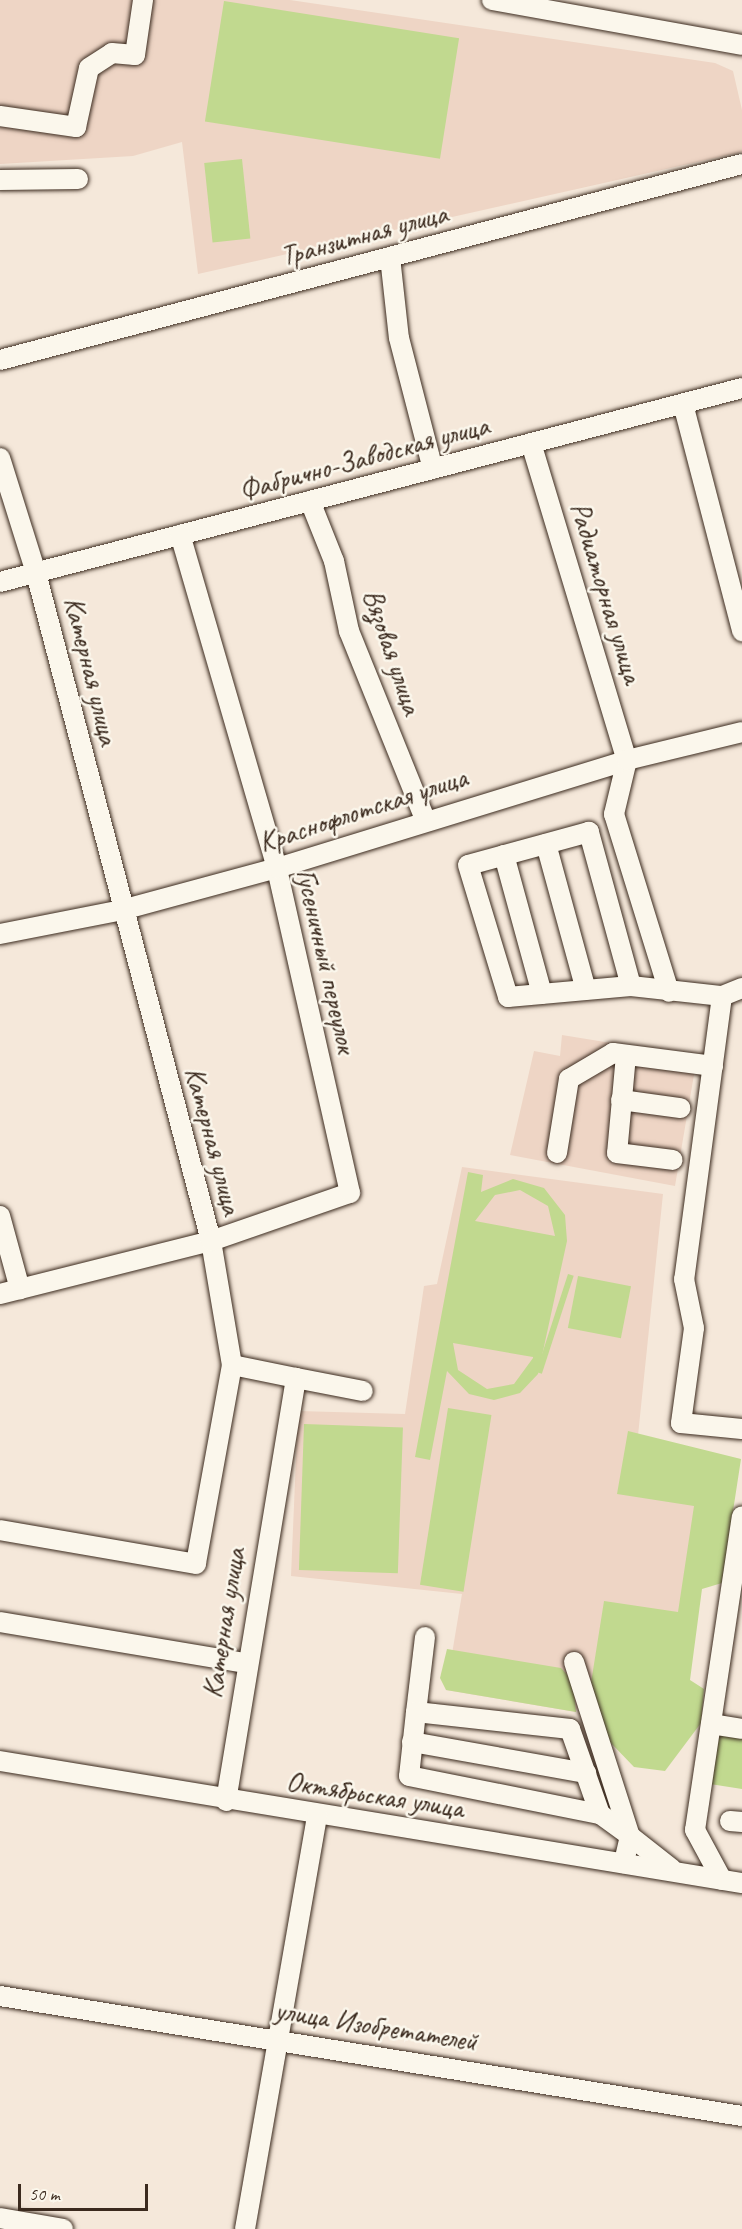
<!DOCTYPE html>
<meta charset="utf-8">
<style>
body{margin:0}
#map{position:relative;width:742px;height:2229px;overflow:hidden;background:#f5e8da;font-family:Caveat,sans-serif}
div>[style]{position:absolute}
.built>*{inset:0;background:#eed5c5}
.green>*{inset:0;background:#c1d98f;transform-origin:0 0}
.roads{filter:drop-shadow(0 0 2px #3b2a1e) drop-shadow(0 0 2px #3b2a1e)}
.minor>*{height:20px;margin:-10px;padding:0 10px;transform-origin:10px;border-radius:10px;background:#fbf7ec}
span{translate:-50% -50%;white-space:nowrap;text-align:center;line-height:1.15;-webkit-text-stroke:5px #fbf7ec;paint-order:stroke}
.street-label{font-size:28px;color:#3b2a1e}
.scale{position:absolute;left:18px;top:2184px;width:130px;height:27px;box-sizing:border-box;border:3px solid #3b2a1e;border-top:0;padding-left:8px;font-size:18px;line-height:21px;white-space:nowrap;color:#3b2a1e;-webkit-text-stroke:4px #fbf7ec;paint-order:stroke}
</style>
<div id="map">
<div class="built">
<div style="clip-path:polygon(0 0,290px 0,715px 63px,733px 71px,742px 110px,742px 152px,198px 274px,182px 142px,133px 156px,0 164px)"></div>
<div style="clip-path:polygon(562px 1035px,697px 1057px,675px 1186px,510px 1155px,534px 1051px,560px 1056px)"></div>
<div style="clip-path:polygon(462px 1167px,663px 1194px,634px 1474px,708px 1488px,678px 1715px,578px 1705px,576px 1712px,446px 1690px,462px 1594px,291px 1576px,298px 1411px,405px 1414px,424px 1286px,437px 1284px)"></div>
</div>
<div class="green">
<div style="left:224px;top:1px;width:238px;height:122px;rotate:9deg"></div>
<div style="left:242px;top:159px;width:80px;height:38px;rotate:84deg"></div>
<div style="clip-path:polygon(evenodd,468px 1172px,483px 1175px,481px 1192px,513px 1179px,544px 1188px,565px 1215px,567px 1241px,538px 1374px,520px 1393px,494px 1400px,469px 1394px,447px 1371px,430px 1460px,415px 1457px,468px 1172px,520px 1190px,548px 1206px,555px 1236px,475px 1221px,495px 1195px,520px 1190px,468px 1172px,453px 1343px,533px 1357px,533px 1358px,514px 1384px,487px 1389px,458px 1370px,453px 1343px)"></div>
<div style="left:568px;top:1274px;width:6px;height:103px;rotate:18deg"></div>
<div style="left:578px;top:1276px;width:54px;height:53px;rotate:11deg"></div>
<div style="left:448px;top:1408px;width:44px;height:179px;rotate:9deg"></div>
<div style="left:304px;top:1424px;width:99px;height:146px;rotate:2deg"></div>
<div style="clip-path:polygon(628px 1431px,741px 1459px,722px 1583px,702px 1589px,690px 1680px,704px 1689px,701px 1723px,665px 1771px,634px 1767px,609px 1741px,591px 1683px,604px 1601px,678px 1612px,694px 1506px,617px 1494px)"></div>
<div style="clip-path:polygon(447px 1649px,561px 1668px,573px 1681px,576px 1712px,446px 1690px,440px 1678px)"></div>
<div style="clip-path:polygon(718px 1734px,742px 1738px,742px 1789px,710px 1784px)"></div>
</div>
<div class="roads">
<div class="minor">
<div style="left:492px;top:0;width:254px;rotate:10.2deg"></div>
<div style="left:0;top:116px;width:77px;rotate:8.2deg"></div>
<div style="left:76px;top:127px;width:60px;rotate:-77.6deg"></div>
<div style="left:89px;top:68px;width:27px;rotate:-33deg"></div>
<div style="left:112px;top:53px;width:23px;rotate:5deg"></div>
<div style="left:135px;top:55px;width:56px;rotate:-81.7deg"></div>
<div style="left:0;top:180px;width:78px;rotate:-0.7deg"></div>
<div style="left:390px;top:257px;width:81px;rotate:83.7deg"></div>
<div style="left:399px;top:338px;width:135px;rotate:75.5deg"></div>
<div style="left:0;top:360px;width:767px;rotate:-14.8deg"></div>
<div style="left:683px;top:404px;width:235px;rotate:75.4deg"></div>
<div style="left:531px;top:443px;width:331px;rotate:73.2deg"></div>
<div style="left:627px;top:760px;width:56px;rotate:103.5deg"></div>
<div style="left:614px;top:814px;width:186px;rotate:72.8deg"></div>
<div style="left:0;top:458px;width:121px;rotate:72.6deg"></div>
<div style="left:36px;top:573px;width:691px;rotate:75.32deg"></div>
<div style="left:211px;top:1241px;width:126px;rotate:80.4deg"></div>
<div style="left:232px;top:1365px;width:202px;rotate:100.3deg"></div>
<div style="left:196px;top:1564px;width:199px;rotate:-170.2deg"></div>
<div style="left:310px;top:501px;width:65px;rotate:68.2deg"></div>
<div style="left:334px;top:561px;width:72px;rotate:77.9deg"></div>
<div style="left:349px;top:631px;width:203px;rotate:68deg"></div>
<div style="left:0;top:582px;width:767px;rotate:-14.65deg"></div>
<div style="left:546px;top:844px;width:151px;rotate:74.7deg"></div>
<div style="left:504px;top:855px;width:144px;rotate:74.7deg"></div>
<div style="left:0;top:934px;width:124px;rotate:-11.1deg"></div>
<div style="left:122px;top:910px;width:161px;rotate:-15.2deg"></div>
<div style="left:277px;top:868px;width:366px;rotate:-17.1deg"></div>
<div style="left:627px;top:760px;width:118px;rotate:-13.7deg"></div>
<div style="left:631px;top:986px;width:160px;rotate:-105.3deg"></div>
<div style="left:589px;top:832px;width:125px;rotate:164.7deg"></div>
<div style="left:468px;top:865px;width:138px;rotate:73.1deg"></div>
<div style="left:508px;top:997px;width:123px;rotate:-5.1deg"></div>
<div style="left:631px;top:986px;width:92px;rotate:6.3deg"></div>
<div style="left:742px;top:988px;width:22px;rotate:158deg"></div>
<div style="left:722px;top:996px;width:286px;rotate:97.6deg"></div>
<div style="left:684px;top:1279px;width:50px;rotate:78.5deg"></div>
<div style="left:694px;top:1328px;width:96px;rotate:97.8deg"></div>
<div style="left:681px;top:1423px;width:61px;rotate:5.6deg"></div>
<div style="left:626px;top:1055px;width:98px;rotate:95.2deg"></div>
<div style="left:617px;top:1153px;width:56px;rotate:7.1deg"></div>
<div style="left:621px;top:1100px;width:60px;rotate:7.7deg"></div>
<div style="left:557px;top:1153px;width:75px;rotate:-80.8deg"></div>
<div style="left:569px;top:1079px;width:51px;rotate:-30.6deg"></div>
<div style="left:613px;top:1053px;width:101px;rotate:7.4deg"></div>
<div style="left:0;top:1216px;width:76px;rotate:74.7deg"></div>
<div style="left:0;top:1294px;width:218px;rotate:-14.1deg"></div>
<div style="left:211px;top:1241px;width:147px;rotate:-19.1deg"></div>
<div style="left:350px;top:1193px;width:333px;rotate:-102.7deg"></div>
<div style="left:277px;top:868px;width:347px;rotate:-106.2deg"></div>
<div style="left:296px;top:1378px;width:68px;rotate:11deg"></div>
<div style="left:0;top:1622px;width:249px;rotate:9.5deg"></div>
<div style="left:425px;top:1637px;width:76px;rotate:96.8deg"></div>
<div style="left:416px;top:1712px;width:155px;rotate:6.3deg"></div>
<div style="left:570px;top:1729px;width:90px;rotate:70.6deg"></div>
<div style="left:600px;top:1814px;width:37px;rotate:36deg"></div>
<div style="left:630px;top:1836px;width:28px;rotate:103deg"></div>
<div style="left:574px;top:1662px;width:183px;rotate:72.2deg"></div>
<div style="left:630px;top:1836px;width:53px;rotate:38.2deg"></div>
<div style="left:416px;top:1712px;width:64px;rotate:96.2deg"></div>
<div style="left:409px;top:1776px;width:195px;rotate:11.3deg"></div>
<div style="left:711px;top:1724px;width:31px;rotate:9deg"></div>
<div style="left:412px;top:1742px;width:177px;rotate:10.1deg"></div>
<div style="left:0;top:1761px;width:752px;rotate:9.34deg"></div>
<div style="left:226px;top:1801px;width:429px;rotate:-80.6deg"></div>
<div style="left:296px;top:1378px;width:65px;rotate:-168.5deg"></div>
<div style="left:730px;top:1821px;width:12px;rotate:5deg"></div>
<div style="left:722px;top:1880px;width:57px;rotate:-118.4deg"></div>
<div style="left:695px;top:1830px;width:317px;rotate:-81.5deg"></div>
<div style="left:0;top:1996px;width:752px;rotate:9.19deg"></div>
<div style="left:0;top:2218px;width:64px;rotate:9.9deg"></div>
<div style="left:245px;top:2229px;width:420px;rotate:-80.1deg"></div>
</div>
</div>
<div class="street-label">
<span style="left:364px;top:235px;rotate:-15deg">Транзитная улица</span>
<span style="left:364px;top:458px;rotate:-15deg">Фабрично-Заводская улица</span>
<span style="left:606px;top:593px;rotate:73deg">Радиаторная улица</span>
<span style="left:392px;top:652px;rotate:71deg">Вязовая улица</span>
<span style="left:91px;top:671px;rotate:76deg">Катерная улица</span>
<span style="left:363px;top:810px;rotate:-18deg">Краснофлотская улица</span>
<span style="left:326px;top:961px;rotate:77deg">Гусеничный переулок</span>
<span style="left:213px;top:1141px;rotate:75deg">Катерная улица</span>
<span style="left:224px;top:1623px;rotate:-81deg">Катерная улица</span>
<span style="left:375px;top:1795px;rotate:9deg">Октябрьская улица</span>
<span style="left:376px;top:2026px;rotate:9deg">улица Изобретателей</span>
</div>
<div class="scale">50 m</div>
</div>
